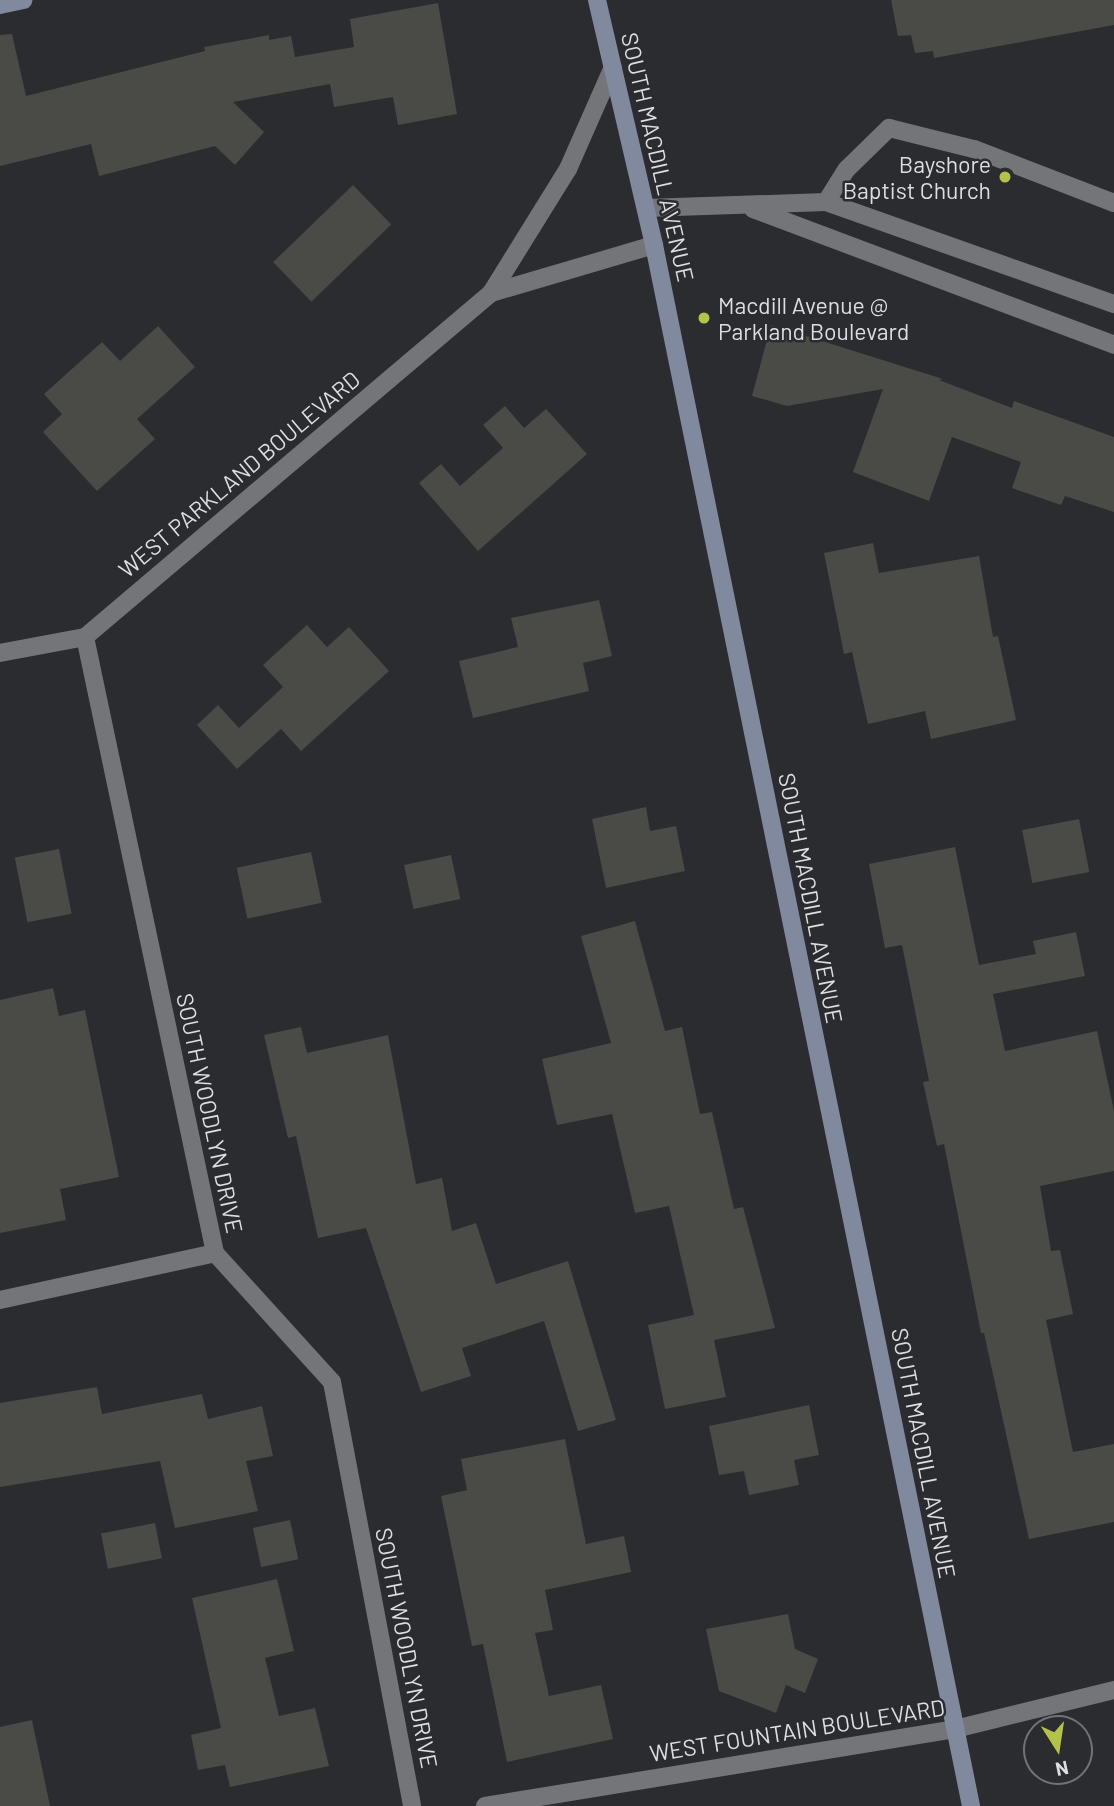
<!DOCTYPE html>
<style>
body{margin:0}
#map{position:relative;width:1114px;height:1806px;overflow:hidden;background:#2b2c2f;font-family:Barlow,sans-serif}
div>[style]{position:absolute}
.building>*{inset:0;background:#4a4a47;transform-origin:0 0}
.lane>*{height:18px;margin:-9px;padding:0 9px;transform-origin:9px;border-radius:9px;background:#747578}
.street>*{height:18px;margin:-9px;padding:0 9px;transform-origin:9px;border-radius:9px;background:#747578}
.secondary>*{height:18px;margin:-9px;padding:0 9px;transform-origin:9px;border-radius:9px;background:#80899e}
.dots>*{width:19px;height:19px;translate:-50% -50%;box-sizing:border-box;border:4px solid #2b2c2f;border-radius:50%}
span{translate:-50% -50%;white-space:nowrap;text-align:center;line-height:1.15;-webkit-text-stroke:5px #2b2c2f;paint-order:stroke}
.street-label{font-size:23px;color:#dddee0}
.poi-label{font-size:23px;color:#dddee0}
.right{translate:-100% -50%;text-align:right}
.left{translate:0 -50%;text-align:left}
.north{position:absolute;left:1023px;top:1715px;width:70px;height:70px;box-sizing:border-box;background:#2b2c2f;border:2px solid #727376;border-radius:50%;rotate:168deg;font-size:19px;font-weight:700;line-height:28px;text-align:center;color:#dddee0}
.north::after{content:'';display:block;margin:auto;width:24px;height:32px;background:#b5c249;clip-path:polygon(50% 0,100% 100%,50% 72%,0 100%)}
</style>
<div id="map">
<div class="building">
<div style="clip-path:polygon(891px 0,1114px 0,1114px 25px,934px 58px,933px 51px,915px 53px,911px 35px,898px 36px)"></div>
<div style="clip-path:polygon(438px 3px,457px 114px,398px 125px,393px 97px,334px 107px,330px 84px,233px 102px,264px 132px,235px 165px,215px 146px,99px 176px,91px 144px,0 166px,0 35px,12px 34px,26px 96px,205px 51px,204px 47px,269px 35px,269px 40px,291px 36px,295px 57px,354px 47px,350px 19px)"></div>
<div style="left:353px;top:185px;width:55px;height:111px;rotate:46deg"></div>
<div style="clip-path:polygon(771px 325px,943px 379px,939px 380px,1012px 408px,1014px 401px,1114px 437px,1114px 512px,1065px 496px,1061px 505px,1012px 488px,1021px 462px,952px 437px,929px 501px,853px 472px,883px 389px,787px 406px,752px 396px)"></div>
<div style="clip-path:polygon(158px 326px,195px 367px,137px 419px,155px 439px,97px 491px,43px 432px,62px 414px,44px 394px,102px 342px,120px 361px)"></div>
<div style="clip-path:polygon(505px 406px,524px 428px,546px 409px,587px 454px,478px 551px,419px 483px,441px 464px,460px 486px,503px 448px,483px 425px)"></div>
<div style="clip-path:polygon(873px 543px,879px 573px,979px 556px,993px 637px,998px 636px,1016px 720px,931px 739px,925px 711px,868px 724px,852px 652px,844px 654px,824px 553px)"></div>
<div style="clip-path:polygon(599px 600px,612px 656px,583px 663px,589px 691px,473px 718px,459px 661px,518px 647px,511px 618px)"></div>
<div style="clip-path:polygon(307px 625px,327px 647px,349px 627px,389px 671px,301px 751px,281px 729px,237px 769px,197px 725px,218px 705px,239px 728px,283px 687px,263px 665px)"></div>
<div style="clip-path:polygon(646px 807px,650px 831px,676px 826px,685px 871px,606px 888px,592px 819px)"></div>
<div style="left:1079px;top:819px;width:54px;height:58px;rotate:79deg"></div>
<div style="clip-path:polygon(955px 847px,979px 965px,1036px 954px,1033px 941px,1076px 932px,1085px 976px,993px 994px,1005px 1051px,1097px 1031px,1114px 1111px,1114px 1171px,1040px 1186px,1051px 1251px,1060px 1250px,1073px 1314px,1046px 1320px,1073px 1452px,1114px 1444px,1114px 1522px,1029px 1539px,984px 1333px,981px 1333px,944px 1144px,937px 1146px,923px 1082px,929px 1081px,902px 945px,885px 948px,869px 864px)"></div>
<div style="left:59px;top:849px;width:66px;height:45px;rotate:79deg"></div>
<div style="left:311px;top:852px;width:52px;height:76px;rotate:78deg"></div>
<div style="left:451px;top:855px;width:45px;height:48px;rotate:78deg"></div>
<div style="clip-path:polygon(635px 921px,665px 1031px,682px 1027px,700px 1114px,712px 1112px,734px 1209px,743px 1207px,775px 1328px,714px 1340px,726px 1397px,665px 1409px,648px 1325px,694px 1315px,669px 1206px,635px 1213px,612px 1114px,557px 1125px,542px 1059px,611px 1043px,581px 936px)"></div>
<div style="clip-path:polygon(53px 988px,59px 1016px,85px 1010px,119px 1177px,60px 1189px,66px 1220px,0 1233px,0 1000px)"></div>
<div style="clip-path:polygon(301px 1027px,307px 1053px,388px 1035px,416px 1184px,442px 1178px,452px 1231px,476px 1223px,496px 1284px,568px 1261px,616px 1420px,578px 1431px,544px 1321px,462px 1348px,471px 1376px,421px 1392px,366px 1228px,318px 1238px,296px 1136px,288px 1138px,264px 1035px)"></div>
<div style="clip-path:polygon(97px 1387px,102px 1414px,202px 1394px,208px 1419px,262px 1406px,273px 1456px,246px 1461px,258px 1511px,175px 1528px,160px 1461px,0 1487px,0 1403px)"></div>
<div style="clip-path:polygon(809px 1405px,819px 1455px,794px 1460px,799px 1485px,749px 1495px,744px 1471px,719px 1475px,709px 1426px)"></div>
<div style="clip-path:polygon(565px 1439px,586px 1544px,624px 1536px,631px 1572px,545px 1590px,553px 1630px,535px 1633px,549px 1696px,601px 1685px,613px 1739px,507px 1762px,483px 1644px,472px 1646px,441px 1496px,467px 1490px,461px 1459px)"></div>
<div style="left:290px;top:1520px;width:40px;height:38px;rotate:78deg"></div>
<div style="left:155px;top:1523px;width:36px;height:55px;rotate:79deg"></div>
<div style="clip-path:polygon(277px 1579px,294px 1651px,265px 1658px,279px 1716px,315px 1708px,329px 1766px,230px 1787px,225px 1765px,198px 1770px,191px 1735px,221px 1728px,192px 1598px)"></div>
<div style="clip-path:polygon(788px 1614px,795px 1649px,818px 1659px,805px 1693px,786px 1685px,776px 1713px,719px 1691px,706px 1629px)"></div>
<div style="clip-path:polygon(32px 1720px,50px 1806px,0 1806px,0 1727px)"></div>
</div>
<div class="lane">
<div style="left:826px;top:202px;width:39px;rotate:-58deg"></div>
<div style="left:847px;top:169px;width:59px;rotate:-44.3deg"></div>
<div style="left:889px;top:128px;width:88px;rotate:13.9deg"></div>
<div style="left:974px;top:149px;width:150px;rotate:21.1deg"></div>
</div>
<div class="street">
<div style="left:646px;top:208px;width:180px;rotate:-1.9deg"></div>
<div style="left:826px;top:202px;width:306px;rotate:19.5deg"></div>
<div style="left:753px;top:209px;width:386px;rotate:20.6deg"></div>
<div style="left:491px;top:293px;width:146px;rotate:-58.2deg"></div>
<div style="left:568px;top:169px;width:111px;rotate:-66.2deg"></div>
<div style="left:85px;top:637px;width:630px;rotate:78.08deg"></div>
<div style="left:215px;top:1253px;width:174px;rotate:47.8deg"></div>
<div style="left:332px;top:1382px;width:431px;rotate:79.3deg"></div>
<div style="left:0;top:653px;width:86px;rotate:-10.7deg"></div>
<div style="left:85px;top:637px;width:532px;rotate:-40.27deg"></div>
<div style="left:491px;top:293px;width:170px;rotate:-16.4deg"></div>
<div style="left:0;top:1300px;width:220px;rotate:-12.3deg"></div>
<div style="left:485px;top:1806px;width:476px;rotate:-9.3deg"></div>
<div style="left:955px;top:1729px;width:164px;rotate:-13.8deg"></div>
</div>
<div class="secondary">
<div style="left:597px;top:0;width:252px;rotate:76.9deg"></div>
<div style="left:654px;top:245px;width:1593px;rotate:78.52deg"></div>
<div style="left:0;top:5px;width:24px;rotate:-12deg"></div>
</div>
<div class="dots">
<div style="left:1005px;top:177px;background:#b5c249"></div>
<div style="left:704px;top:318px;background:#b5c249"></div>
</div>
<div class="street-label">
<span style="left:658px;top:157px;rotate:77deg">SOUTH MACDILL AVENUE</span>
<span style="left:239px;top:474px;rotate:-40deg">WEST PARKLAND BOULEVARD</span>
<span style="left:811px;top:898px;rotate:79deg">SOUTH MACDILL AVENUE</span>
<span style="left:210px;top:1113px;rotate:78deg">SOUTH WOODLYN DRIVE</span>
<span style="left:924px;top:1453px;rotate:79deg">SOUTH MACDILL AVENUE</span>
<span style="left:407px;top:1648px;rotate:79deg">SOUTH WOODLYN DRIVE</span>
<span style="left:797px;top:1730px;rotate:-9deg">WEST FOUNTAIN BOULEVARD</span>
</div>
<div class="poi-label">
<span class="right" style="left:991px;top:177px">Bayshore<br>Baptist Church</span>
<span class="left" style="left:718px;top:318px">Macdill Avenue @<br>Parkland Boulevard</span>
</div>
<div class="north">N</div>
</div>
